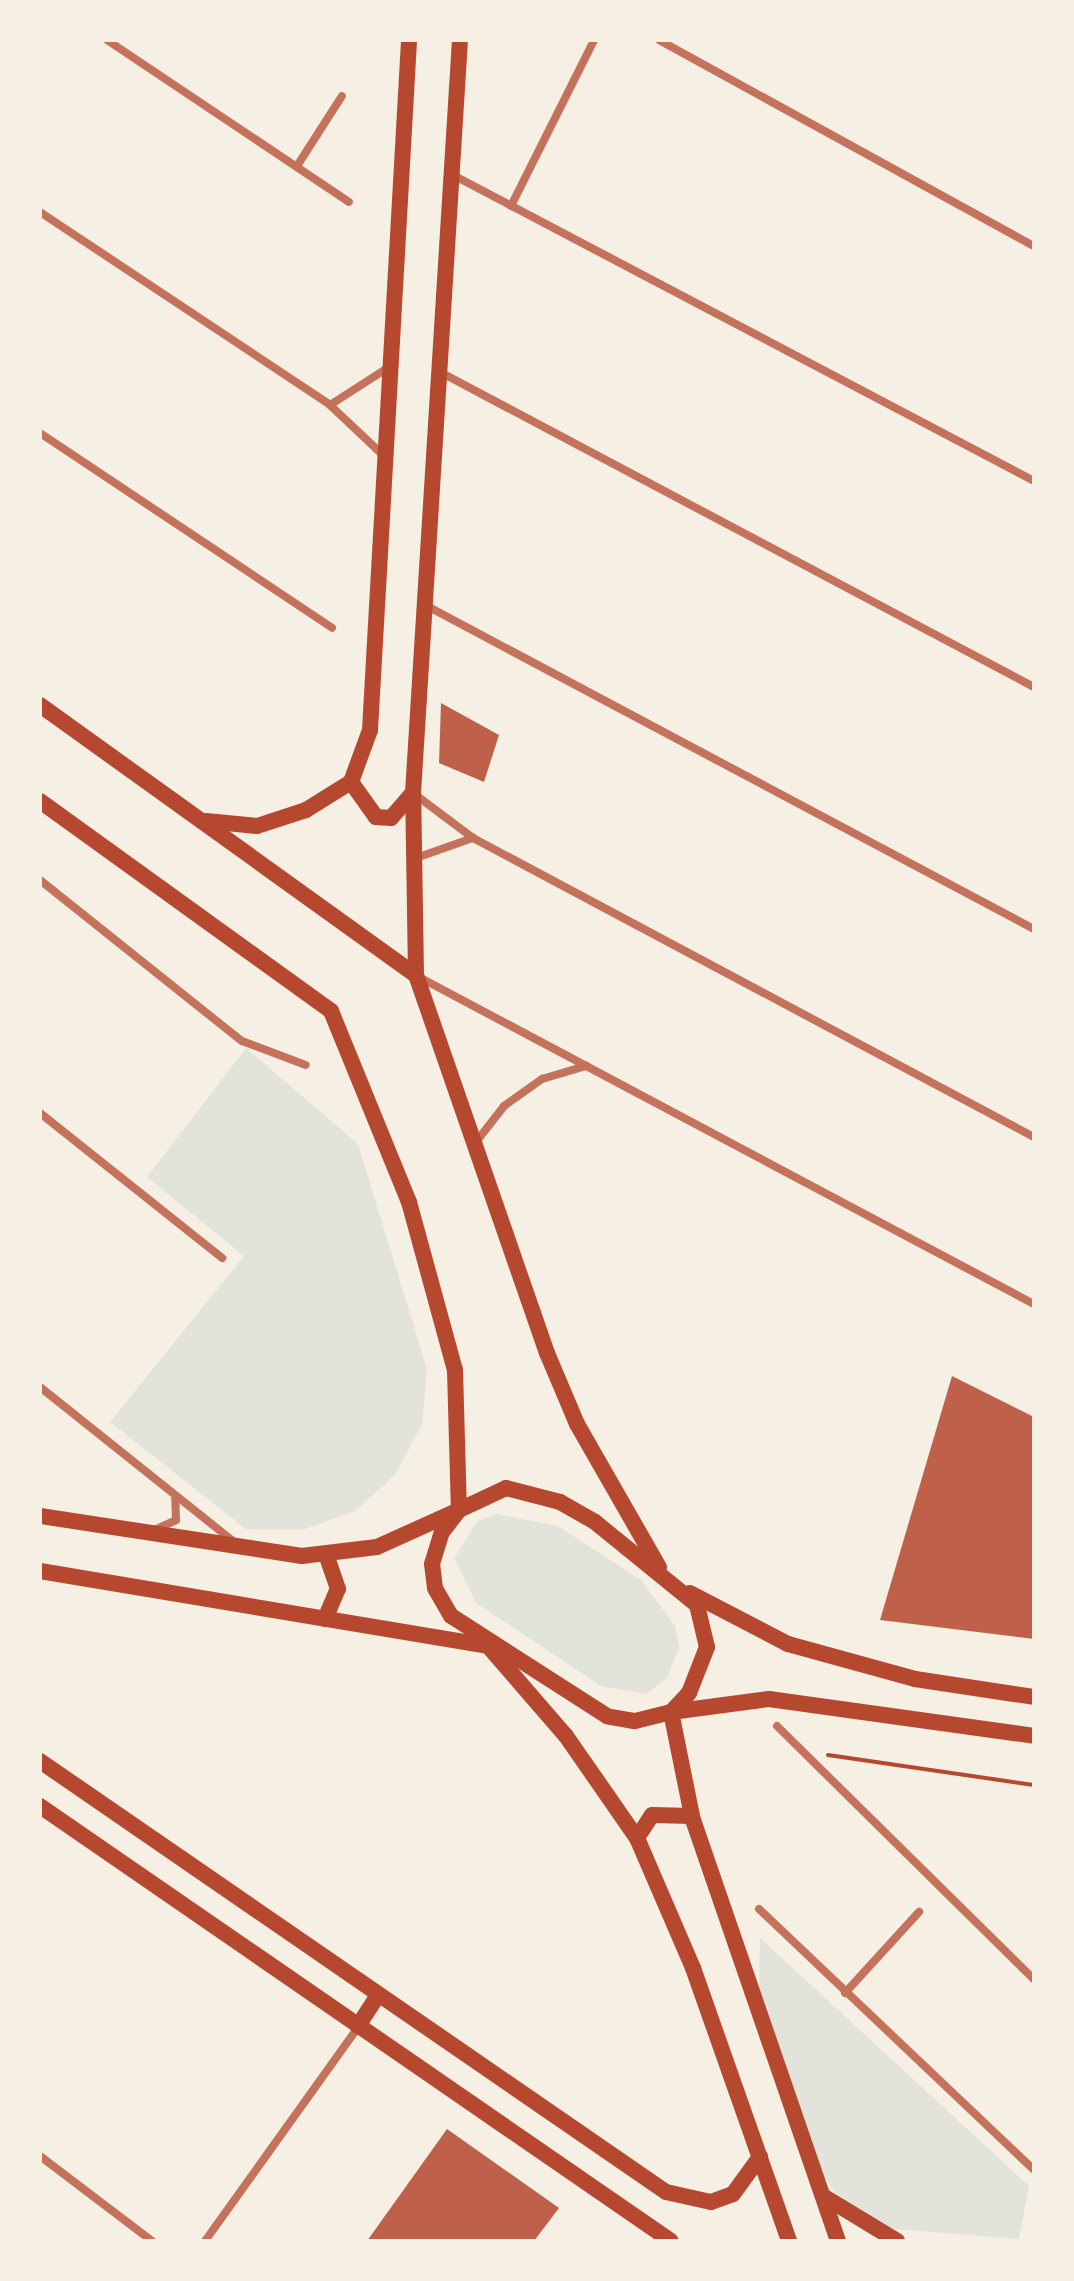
<!DOCTYPE html>
<style>
body{margin:0}
#map{position:relative;width:1074px;height:2281px;overflow:hidden;background:#f6efe4;font-family:"Roboto Condensed",sans-serif}
div>[style]{position:absolute}
.green>*{inset:0;background:#e2e4dc}
.building>*{inset:0;background:#bf614a}
.path>*{height:4px;margin:-2px;padding:0 2px;transform-origin:2px;border-radius:2px;background:#b5482f}
.minor>*{height:8px;margin:-4px;padding:0 4px;transform-origin:4px;border-radius:4px;background:#c5725c}
.secondary>*{height:16px;margin:-8px;padding:0 8px;transform-origin:8px;border-radius:8px;background:#b5482f}
span{translate:-50% -50%;white-space:nowrap;text-align:center;line-height:1.15;-webkit-text-stroke:8px #f6efe4;paint-order:stroke}
.frame{position:absolute;inset:0;border:42px solid #f6efe4;pointer-events:none}
</style>
<div id="map">
<div class="green">
<div style="clip-path:polygon(246px 1048px,358px 1144px,427px 1369px,422px 1424px,396px 1474px,355px 1511px,302px 1530px,246px 1529px,110px 1422px,244px 1256px,147px 1177px)"></div>
<div style="clip-path:polygon(496px 1514px,558px 1526px,641px 1580px,675px 1626px,679px 1647px,667px 1678px,646px 1694px,601px 1686px,476px 1603px,454px 1558px,478px 1521px)"></div>
<div style="clip-path:polygon(760px 1938px,1029px 2186px,1019px 2239px,883px 2228px,834px 2192px,816px 2162px,759px 1992px)"></div>
</div>
<div class="building">
<div style="clip-path:polygon(441px 703px,499px 735px,484px 782px,439px 763px)"></div>
<div style="clip-path:polygon(952px 1376px,1034px 1417px,1034px 1639px,880px 1620px)"></div>
<div style="clip-path:polygon(447px 2129px,559px 2208px,534px 2241px,367px 2241px)"></div>
</div>
<div class="path">
<div style="left:828px;top:1755px;width:208px;rotate:8.3deg"></div>
</div>
<div class="minor">
<div style="left:107px;top:40px;width:291px;rotate:33.8deg"></div>
<div style="left:659px;top:40px;width:428px;rotate:28.8deg"></div>
<div style="left:297px;top:166px;width:83px;rotate:-57.3deg"></div>
<div style="left:451px;top:174px;width:659px;rotate:27.77deg"></div>
<div style="left:511px;top:206px;width:186px;rotate:-63.4deg"></div>
<div style="left:40px;top:212px;width:348px;rotate:33.6deg"></div>
<div style="left:440px;top:372px;width:672px;rotate:27.94deg"></div>
<div style="left:40px;top:433px;width:351px;rotate:33.7deg"></div>
<div style="left:385px;top:457px;width:76px;rotate:-136.6deg"></div>
<div style="left:330px;top:405px;width:70px;rotate:-32.8deg"></div>
<div style="left:427px;top:606px;width:688px;rotate:28.02deg"></div>
<div style="left:473px;top:838px;width:636px;rotate:28.06deg"></div>
<div style="left:413px;top:859px;width:64px;rotate:-19.3deg"></div>
<div style="left:473px;top:838px;width:75px;rotate:-143.1deg"></div>
<div style="left:40px;top:880px;width:258px;rotate:38.6deg"></div>
<div style="left:242px;top:1041px;width:68px;rotate:20.6deg"></div>
<div style="left:417px;top:976px;width:699px;rotate:28deg"></div>
<div style="left:40px;top:1113px;width:233px;rotate:38.5deg"></div>
<div style="left:476px;top:1142px;width:46px;rotate:-52.1deg"></div>
<div style="left:504px;top:1106px;width:47px;rotate:-35.4deg"></div>
<div style="left:542px;top:1079px;width:46px;rotate:-16.5deg"></div>
<div style="left:40px;top:1387px;width:247px;rotate:38.6deg"></div>
<div style="left:154px;top:1530px;width:24px;rotate:-24deg"></div>
<div style="left:176px;top:1520px;width:24px;rotate:-92deg"></div>
<div style="left:777px;top:1726px;width:361px;rotate:44.6deg"></div>
<div style="left:759px;top:1909px;width:379px;rotate:43.5deg"></div>
<div style="left:845px;top:1993px;width:110px;rotate:-47.6deg"></div>
<div style="left:40px;top:2156px;width:141px;rotate:37.2deg"></div>
<div style="left:205px;top:2241px;width:263px;rotate:-54.4deg"></div>
</div>
<div class="secondary">
<div style="left:40px;top:705px;width:463px;rotate:35.7deg"></div>
<div style="left:416px;top:975px;width:400px;rotate:70.9deg"></div>
<div style="left:547px;top:1353px;width:77px;rotate:67.1deg"></div>
<div style="left:577px;top:1424px;width:165px;rotate:60.2deg"></div>
<div style="left:351px;top:782px;width:43px;rotate:54.5deg"></div>
<div style="left:376px;top:817px;width:15px;rotate:4deg"></div>
<div style="left:391px;top:818px;width:33px;rotate:-49deg"></div>
<div style="left:40px;top:801px;width:359px;rotate:35.8deg"></div>
<div style="left:331px;top:1011px;width:206px;rotate:67.8deg"></div>
<div style="left:409px;top:1202px;width:174px;rotate:74.7deg"></div>
<div style="left:455px;top:1370px;width:140px;rotate:88.4deg"></div>
<div style="left:459px;top:1510px;width:90px;rotate:155.7deg"></div>
<div style="left:377px;top:1547px;width:76px;rotate:173.2deg"></div>
<div style="left:302px;top:1556px;width:265px;rotate:-171.3deg"></div>
<div style="left:206px;top:821px;width:51px;rotate:5.6deg"></div>
<div style="left:257px;top:826px;width:52px;rotate:-18.1deg"></div>
<div style="left:306px;top:810px;width:53px;rotate:-31.9deg"></div>
<div style="left:351px;top:782px;width:55px;rotate:-69.9deg"></div>
<div style="left:370px;top:730px;width:691px;rotate:-86.76deg"></div>
<div style="left:416px;top:975px;width:182px;rotate:-90.9deg"></div>
<div style="left:413px;top:793px;width:754px;rotate:-86.43deg"></div>
<div style="left:506px;top:1488px;width:56px;rotate:14.5deg"></div>
<div style="left:560px;top:1502px;width:40px;rotate:29.7deg"></div>
<div style="left:595px;top:1522px;width:132px;rotate:39.1deg"></div>
<div style="left:697px;top:1605px;width:43px;rotate:76.6deg"></div>
<div style="left:707px;top:1647px;width:49px;rotate:111.4deg"></div>
<div style="left:689px;top:1693px;width:26px;rotate:133deg"></div>
<div style="left:671px;top:1712px;width:38px;rotate:166deg"></div>
<div style="left:634px;top:1721px;width:27px;rotate:-170deg"></div>
<div style="left:607px;top:1716px;width:185px;rotate:-147.3deg"></div>
<div style="left:451px;top:1616px;width:32px;rotate:-120deg"></div>
<div style="left:435px;top:1588px;width:24px;rotate:-97deg"></div>
<div style="left:432px;top:1564px;width:34px;rotate:-73deg"></div>
<div style="left:442px;top:1532px;width:28px;rotate:-52deg"></div>
<div style="left:459px;top:1510px;width:52px;rotate:-25.1deg"></div>
<div style="left:40px;top:1571px;width:454px;rotate:9.5deg"></div>
<div style="left:488px;top:1646px;width:119px;rotate:49.1deg"></div>
<div style="left:566px;top:1736px;width:124px;rotate:55.2deg"></div>
<div style="left:637px;top:1838px;width:142px;rotate:66.7deg"></div>
<div style="left:693px;top:1968px;width:289px;rotate:70.6deg"></div>
<div style="left:690px;top:1593px;width:110px;rotate:27.5deg"></div>
<div style="left:788px;top:1644px;width:132px;rotate:15.4deg"></div>
<div style="left:915px;top:1679px;width:120px;rotate:8.6deg"></div>
<div style="left:325px;top:1619px;width:33px;rotate:-67deg"></div>
<div style="left:338px;top:1589px;width:36px;rotate:-109deg"></div>
<div style="left:40px;top:1761px;width:760px;rotate:34.55deg"></div>
<div style="left:666px;top:2192px;width:46px;rotate:12.5deg"></div>
<div style="left:711px;top:2202px;width:23px;rotate:-20deg"></div>
<div style="left:733px;top:2194px;width:46px;rotate:-53.9deg"></div>
<div style="left:40px;top:1806px;width:766px;rotate:34.58deg"></div>
<div style="left:637px;top:1838px;width:27px;rotate:-57deg"></div>
<div style="left:652px;top:1815px;width:40px;rotate:1.4deg"></div>
<div style="left:358px;top:2026px;width:37px;rotate:-57deg"></div>
<div style="left:823px;top:2196px;width:87px;rotate:31.3deg"></div>
<div style="left:838px;top:2241px;width:449px;rotate:-109deg"></div>
<div style="left:692px;top:1816px;width:106px;rotate:-101.4deg"></div>
<div style="left:671px;top:1712px;width:99px;rotate:-7.6deg"></div>
<div style="left:769px;top:1699px;width:268px;rotate:7.9deg"></div>
</div>
<div class="frame"></div>
</div>
